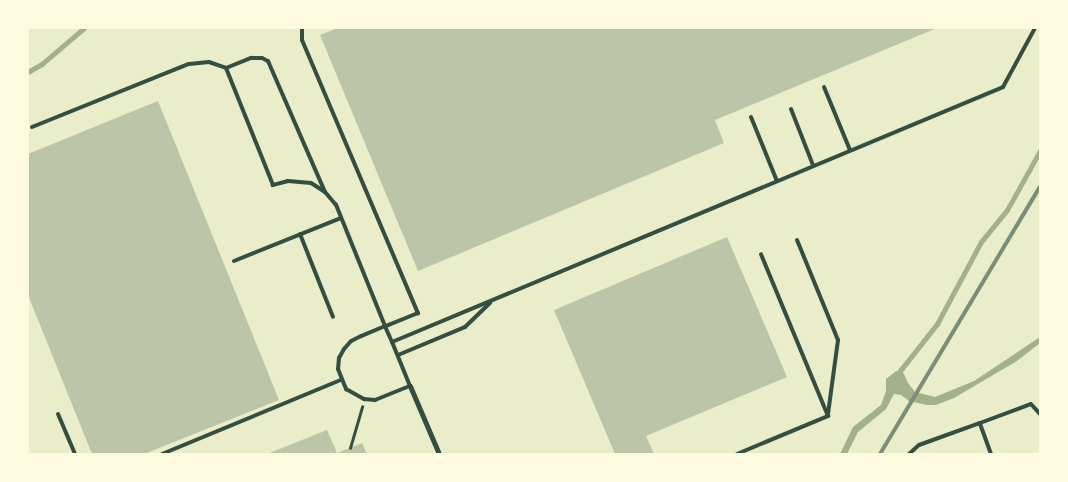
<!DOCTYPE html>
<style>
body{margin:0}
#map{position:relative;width:1068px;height:482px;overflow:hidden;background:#e9edc9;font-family:Georgia,serif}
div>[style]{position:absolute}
.water>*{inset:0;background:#a3b18a}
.stream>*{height:4.5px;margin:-2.25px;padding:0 2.25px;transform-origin:2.25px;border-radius:2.25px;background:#a3b18a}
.building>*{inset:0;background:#bcc5a7}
.path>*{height:2.5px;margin:-1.25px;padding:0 1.25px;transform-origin:1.25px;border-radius:1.25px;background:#344e41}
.service>*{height:4px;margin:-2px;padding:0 2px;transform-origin:2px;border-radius:2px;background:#344e41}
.minor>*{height:5px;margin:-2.5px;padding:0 2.5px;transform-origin:2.5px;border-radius:2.5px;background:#344e41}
.rail>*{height:4px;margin:-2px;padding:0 2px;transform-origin:2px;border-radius:2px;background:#7c8e77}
span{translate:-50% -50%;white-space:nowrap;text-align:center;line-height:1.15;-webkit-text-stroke:5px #fefae0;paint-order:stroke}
.frame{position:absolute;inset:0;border:29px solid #fefae0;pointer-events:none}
</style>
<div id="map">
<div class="water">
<div style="clip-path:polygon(1040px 337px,1040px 343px,1017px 361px,954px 398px,936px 405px,927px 405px,909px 401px,901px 395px,894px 394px,886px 409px,858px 432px,847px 454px,840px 454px,853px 427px,881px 405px,886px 391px,886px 379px,896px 371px,900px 371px,904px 374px,908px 383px,915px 392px,935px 397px,974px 381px)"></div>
</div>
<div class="stream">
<div style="left:28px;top:72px;width:16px;rotate:-30deg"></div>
<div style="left:42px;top:64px;width:55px;rotate:-40.6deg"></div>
<div style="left:900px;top:375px;width:4px;rotate:-90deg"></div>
<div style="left:900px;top:371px;width:60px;rotate:-51.8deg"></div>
<div style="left:937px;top:324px;width:93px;rotate:-61.8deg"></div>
<div style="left:981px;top:242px;width:41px;rotate:-50.9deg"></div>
<div style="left:1007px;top:210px;width:68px;rotate:-60.8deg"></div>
</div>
<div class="building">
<div style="clip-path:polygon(338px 28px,937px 28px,715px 120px,724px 143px,418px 271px,320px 35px)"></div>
<div style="clip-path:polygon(158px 101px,279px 400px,144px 454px,92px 454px,28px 295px,28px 154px)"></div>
<div style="clip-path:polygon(727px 237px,787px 377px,646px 436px,654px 454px,615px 454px,554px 310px)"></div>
<div style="clip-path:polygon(327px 430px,337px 453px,362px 443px,367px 454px,267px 454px)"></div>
</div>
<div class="path">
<div style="left:350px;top:448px;width:43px;rotate:-73.7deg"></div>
</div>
<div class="service">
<div style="left:302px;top:28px;width:12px;rotate:90deg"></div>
<div style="left:302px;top:40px;width:297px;rotate:67deg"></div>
<div style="left:418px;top:313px;width:35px;rotate:158deg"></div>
<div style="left:385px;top:326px;width:26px;rotate:157deg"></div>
<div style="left:361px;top:336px;width:11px;rotate:153deg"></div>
<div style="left:351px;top:341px;width:11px;rotate:131deg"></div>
<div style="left:344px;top:349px;width:10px;rotate:119deg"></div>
<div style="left:339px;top:358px;width:11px;rotate:95deg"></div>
<div style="left:338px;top:369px;width:22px;rotate:68deg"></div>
<div style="left:346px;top:389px;width:21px;rotate:29deg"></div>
<div style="left:364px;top:399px;width:11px;rotate:5deg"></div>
<div style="left:375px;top:400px;width:38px;rotate:-22deg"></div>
<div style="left:410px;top:386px;width:48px;rotate:-112.2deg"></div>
<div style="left:392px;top:342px;width:17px;rotate:-114deg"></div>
<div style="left:385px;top:326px;width:131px;rotate:-112deg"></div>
<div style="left:336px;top:205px;width:17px;rotate:-130deg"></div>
<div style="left:325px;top:192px;width:17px;rotate:-147deg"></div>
<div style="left:311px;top:183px;width:23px;rotate:-175deg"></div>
<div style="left:288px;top:181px;width:16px;rotate:165deg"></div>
<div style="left:273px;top:185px;width:126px;rotate:-111.9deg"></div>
<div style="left:226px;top:68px;width:27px;rotate:-22deg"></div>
<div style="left:251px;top:58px;width:11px"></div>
<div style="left:262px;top:58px;width:7px;rotate:27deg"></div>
<div style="left:268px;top:61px;width:143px;rotate:66.5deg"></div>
<div style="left:824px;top:87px;width:68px;rotate:67.6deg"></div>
<div style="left:791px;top:109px;width:60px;rotate:68.6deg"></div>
<div style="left:751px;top:117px;width:69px;rotate:67.9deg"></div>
<div style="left:32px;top:127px;width:169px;rotate:-21.9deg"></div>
<div style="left:189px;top:64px;width:20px;rotate:-6deg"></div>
<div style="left:209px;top:62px;width:18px;rotate:19deg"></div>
<div style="left:300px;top:234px;width:89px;rotate:68.3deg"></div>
<div style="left:797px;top:240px;width:108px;rotate:67.7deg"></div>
<div style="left:838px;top:340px;width:75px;rotate:97.7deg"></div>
<div style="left:234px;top:261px;width:115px;rotate:-21.9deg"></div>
<div style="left:392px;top:342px;width:662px;rotate:-22.65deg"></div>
<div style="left:1003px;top:87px;width:67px;rotate:-61.5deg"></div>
<div style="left:398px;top:355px;width:73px;rotate:-22.7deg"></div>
<div style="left:465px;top:327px;width:35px;rotate:-44deg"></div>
<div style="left:58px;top:414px;width:43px;rotate:67deg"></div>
<div style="left:162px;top:454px;width:194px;rotate:-22.5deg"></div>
<div style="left:737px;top:454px;width:99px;rotate:-22.7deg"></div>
<div style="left:828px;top:416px;width:175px;rotate:-112.5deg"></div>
<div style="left:909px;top:454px;width:13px;rotate:-42deg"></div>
<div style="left:919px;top:445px;width:65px;rotate:-19.8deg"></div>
<div style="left:991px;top:454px;width:33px;rotate:-110deg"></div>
<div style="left:980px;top:423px;width:54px;rotate:-20.4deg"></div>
<div style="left:1031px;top:404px;width:13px;rotate:48deg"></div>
</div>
<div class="minor">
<div style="left:410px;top:386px;width:74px;rotate:66.9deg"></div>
</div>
<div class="rail">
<div style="left:880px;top:454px;width:311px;rotate:-59.1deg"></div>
</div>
<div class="frame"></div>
</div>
